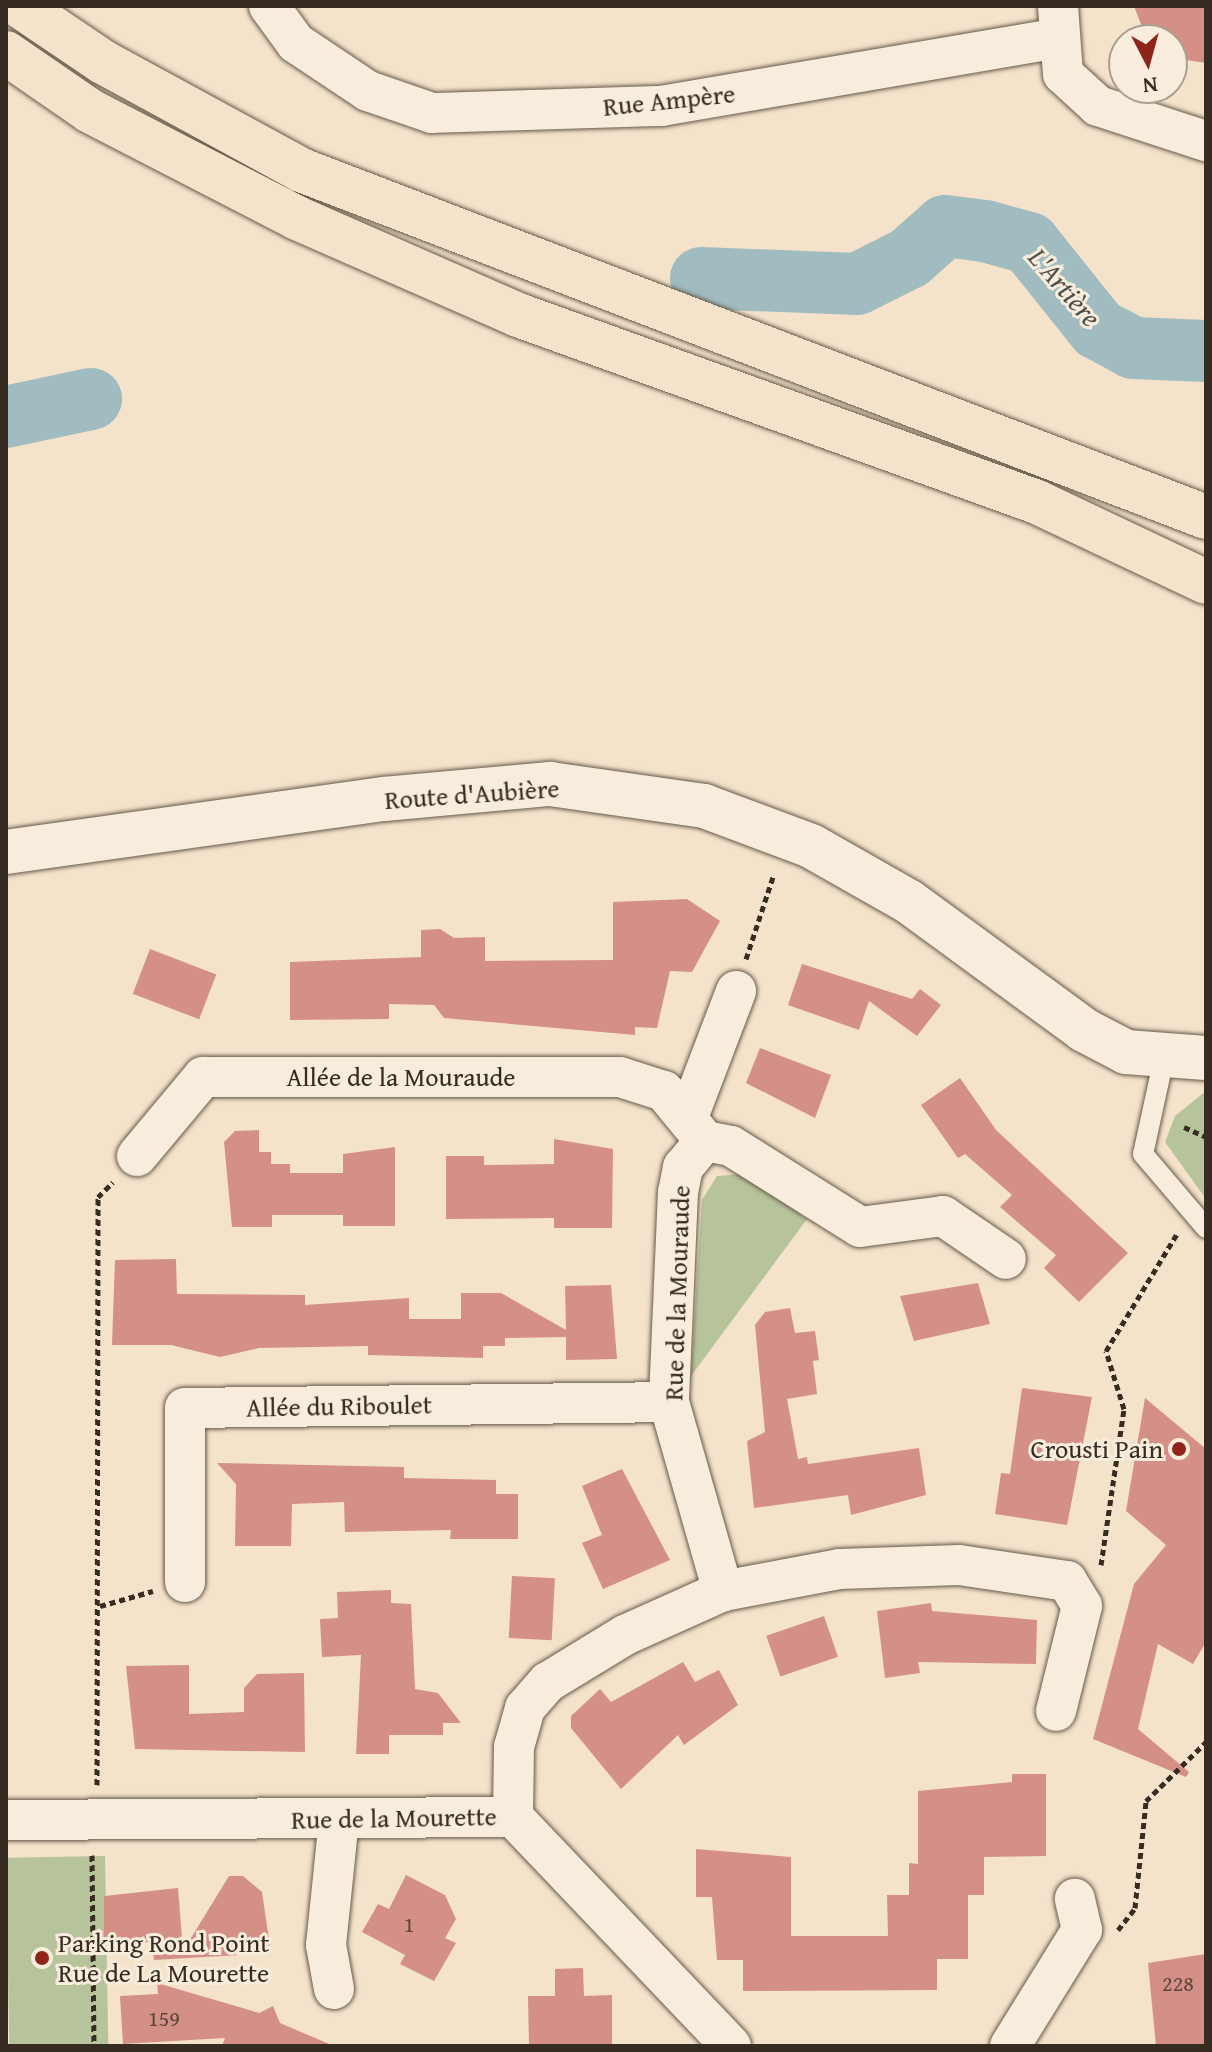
<!DOCTYPE html>
<meta charset="utf-8">
<style>
body{margin:0}
#map{position:relative;width:1212px;height:2052px;overflow:hidden;background:#f5e2ca;font-family:"Gentium Book Plus",serif}
div>[style]{position:absolute}
.green>*{inset:0;background:#b7c49b;transform-origin:0 0}
.river>*{height:62px;margin:-31px;padding:0 31px;transform-origin:31px;border-radius:31px;background:#a0bcc0}
.building>*{inset:0;background:#d49087;transform-origin:0 0}
.path>*{height:5px;margin-top:-2.5px;transform-origin:0;background:repeating-linear-gradient(90deg,#362c21 0 6px,transparent 0 10px)}
.roads{filter:drop-shadow(0 0 2px #665a4b) drop-shadow(0 0 2px #665a4b)}
.service>*{height:20px;margin:-10px;padding:0 10px;transform-origin:10px;border-radius:10px;background:#f8ecdd}
.minor>*{height:40px;margin:-20px;padding:0 20px;transform-origin:20px;border-radius:20px;background:#f8ecdd}
.secondary>*{height:44px;margin:-22px;padding:0 22px;transform-origin:22px;border-radius:22px;background:#f8ecdd}
.trunk>*{height:44px;margin:-22px;padding:0 22px;transform-origin:22px;border-radius:22px;background:#f5e2ca}
.dots>*{width:22px;height:22px;translate:-50% -50%;box-sizing:border-box;border:4px solid #f8ecdd;border-radius:50%}
span{translate:-50% -50%;white-space:nowrap;text-align:center;line-height:1.15;-webkit-text-stroke:6px #f8ecdd;paint-order:stroke}
.number-label{font-size:22px;color:#5e453a}
.number-label span{-webkit-text-stroke-width:0}
.street-label{font-size:26px;color:#362c21}
.poi-label{font-size:26px;color:#362c21}
.right{translate:-100% -50%;text-align:right}
.left{translate:0 -50%;text-align:left}
.water-label{font-size:28px;color:#505049;font-style:italic}
.frame{position:absolute;inset:0;border:8px solid #362c21;pointer-events:none}
.north{position:absolute;left:1108px;top:24px;width:80px;height:80px;box-sizing:border-box;background:#f8ecdd;border:2px solid #aa9f92;border-radius:50%;rotate:174deg;font-size:22px;font-weight:700;line-height:32px;text-align:center;color:#362c21}
.north::after{content:'';display:block;margin:auto;width:28px;height:36px;background:#8f2418;clip-path:polygon(50% 0,100% 100%,50% 72%,0 100%)}
</style>
<div id="map">
<div class="green">
<div style="clip-path:polygon(1206px 1091px,1206px 1199px,1165px 1142px,1175px 1116px)"></div>
<div style="clip-path:polygon(742px 1174px,807px 1219px,691px 1376px,702px 1200px,717px 1176px)"></div>
<div style="left:105px;top:1856px;width:190px;height:99px;rotate:89deg"></div>
</div>
<div class="river">
<div style="left:701px;top:278px;width:156px;rotate:2.2deg"></div>
<div style="left:857px;top:284px;width:58px;rotate:-26.6deg"></div>
<div style="left:909px;top:258px;width:48px;rotate:-41.6deg"></div>
<div style="left:945px;top:226px;width:40px;rotate:7.1deg"></div>
<div style="left:985px;top:231px;width:46px;rotate:15.3deg"></div>
<div style="left:1029px;top:243px;width:110px;rotate:51.3deg"></div>
<div style="left:1098px;top:329px;width:40px;rotate:28deg"></div>
<div style="left:1133px;top:348px;width:73px;rotate:2.4deg"></div>
<div style="left:6px;top:417px;width:87px;rotate:-12deg"></div>
</div>
<div class="building">
<div style="clip-path:polygon(1134px 6px,1206px 6px,1206px 63px,1174px 58px,1172px 40px,1147px 40px)"></div>
<div style="clip-path:polygon(687px 899px,720px 921px,692px 972px,670px 971px,657px 1028px,635px 1027px,635px 1035px,444px 1018px,434px 1005px,389px 1004px,389px 1019px,290px 1020px,290px 962px,421px 957px,421px 930px,440px 929px,454px 938px,485px 937px,485px 961px,613px 960px,613px 902px)"></div>
<div style="left:150px;top:949px;width:71px;height:48px;rotate:21deg"></div>
<div style="clip-path:polygon(802px 964px,912px 999px,920px 989px,941px 1005px,917px 1036px,869px 1001px,859px 1030px,788px 1005px)"></div>
<div style="clip-path:polygon(760px 1048px,831px 1075px,815px 1118px,746px 1083px)"></div>
<div style="clip-path:polygon(960px 1078px,996px 1130px,1128px 1253px,1079px 1302px,1044px 1268px,1056px 1255px,1000px 1207px,1012px 1195px,965px 1154px,958px 1158px,921px 1105px)"></div>
<div style="clip-path:polygon(259px 1130px,259px 1152px,271px 1152px,271px 1164px,290px 1164px,290px 1173px,343px 1173px,343px 1154px,395px 1147px,395px 1226px,343px 1226px,343px 1215px,272px 1215px,272px 1227px,232px 1227px,224px 1142px,235px 1131px)"></div>
<div style="clip-path:polygon(554px 1139px,613px 1149px,612px 1228px,554px 1228px,554px 1218px,446px 1219px,446px 1156px,484px 1156px,484px 1165px,554px 1164px)"></div>
<div style="clip-path:polygon(176px 1259px,177px 1294px,305px 1295px,305px 1305px,409px 1298px,409px 1319px,461px 1319px,461px 1293px,501px 1293px,566px 1330px,565px 1286px,611px 1285px,617px 1359px,566px 1360px,566px 1337px,505px 1338px,505px 1346px,483px 1346px,483px 1358px,368px 1355px,368px 1346px,259px 1348px,220px 1357px,171px 1345px,112px 1345px,115px 1260px)"></div>
<div style="clip-path:polygon(978px 1283px,990px 1324px,914px 1341px,900px 1296px)"></div>
<div style="clip-path:polygon(790px 1308px,795px 1333px,815px 1331px,819px 1360px,813px 1361px,817px 1394px,787px 1399px,798px 1459px,807px 1457px,808px 1464px,919px 1448px,926px 1495px,851px 1515px,848px 1495px,754px 1508px,747px 1441px,765px 1432px,755px 1325px,765px 1312px)"></div>
<div style="clip-path:polygon(1022px 1388px,1092px 1397px,1067px 1525px,995px 1514px,1001px 1473px,1010px 1474px)"></div>
<div style="clip-path:polygon(1145px 1398px,1206px 1449px,1206px 1642px,1193px 1664px,1158px 1644px,1138px 1729px,1189px 1772px,1186px 1777px,1093px 1739px,1134px 1584px,1166px 1545px,1126px 1511px)"></div>
<div style="clip-path:polygon(217px 1463px,404px 1467px,404px 1478px,496px 1480px,496px 1494px,518px 1494px,518px 1539px,450px 1539px,451px 1530px,345px 1532px,344px 1502px,292px 1504px,291px 1546px,235px 1546px,236px 1484px)"></div>
<div style="clip-path:polygon(622px 1469px,670px 1560px,603px 1589px,582px 1543px,602px 1535px,582px 1486px)"></div>
<div style="left:512px;top:1576px;width:43px;height:62px;rotate:3deg"></div>
<div style="clip-path:polygon(391px 1590px,391px 1603px,411px 1604px,415px 1689px,438px 1693px,461px 1723px,443px 1723px,443px 1735px,389px 1735px,389px 1754px,356px 1754px,361px 1655px,322px 1657px,320px 1619px,338px 1618px,337px 1592px)"></div>
<div style="clip-path:polygon(931px 1603px,932px 1611px,1037px 1620px,1036px 1664px,918px 1662px,920px 1673px,885px 1678px,877px 1611px)"></div>
<div style="left:824px;top:1616px;width:43px;height:61px;rotate:71deg"></div>
<div style="clip-path:polygon(683px 1662px,695px 1682px,719px 1670px,738px 1705px,684px 1745px,678px 1735px,621px 1789px,571px 1728px,571px 1716px,600px 1689px,611px 1702px)"></div>
<div style="clip-path:polygon(189px 1665px,189px 1714px,244px 1712px,244px 1688px,257px 1674px,304px 1673px,305px 1752px,135px 1749px,126px 1666px)"></div>
<div style="clip-path:polygon(1012px 1774px,1046px 1774px,1046px 1856px,984px 1857px,984px 1895px,968px 1895px,968px 1959px,937px 1959px,937px 1990px,743px 1991px,743px 1960px,717px 1960px,712px 1897px,696px 1897px,696px 1849px,791px 1857px,791px 1936px,888px 1936px,887px 1895px,909px 1895px,909px 1863px,918px 1864px,918px 1791px,1012px 1782px)"></div>
<div style="clip-path:polygon(406px 1875px,445px 1895px,456px 1919px,445px 1938px,456px 1943px,434px 1981px,400px 1964px,405px 1955px,362px 1932px,378px 1904px,389px 1909px)"></div>
<div style="clip-path:polygon(229px 1876px,243px 1876px,262px 1892px,271px 1953px,154px 1960px,152px 1942px,104px 1944px,104px 1896px,178px 1888px,183px 1951px)"></div>
<div style="clip-path:polygon(1206px 1954px,1206px 2046px,1156px 2046px,1148px 1963px)"></div>
<div style="clip-path:polygon(583px 1968px,584px 1996px,612px 1995px,612px 2046px,529px 2046px,528px 1996px,555px 1996px,555px 1969px)"></div>
<div style="clip-path:polygon(157px 1983px,259px 2013px,273px 2006px,280px 2023px,334px 2046px,222px 2046px,225px 2038px,123px 2044px,120px 1996px,158px 1994px)"></div>
</div>
<div class="path">
<div style="left:746px;top:959px;width:89px;rotate:-71.8deg"></div>
<div style="left:1184px;top:1127px;width:24px;rotate:24deg"></div>
<div style="left:1101px;top:1565px;width:158px;rotate:-81.6deg"></div>
<div style="left:1124px;top:1409px;width:61px;rotate:-107.2deg"></div>
<div style="left:1106px;top:1351px;width:139px;rotate:-58.8deg"></div>
<div style="left:100px;top:1606px;width:55px;rotate:-15.8deg"></div>
<div style="left:97px;top:1785px;width:588px;rotate:-89.9deg"></div>
<div style="left:98px;top:1197px;width:21px;rotate:-45deg"></div>
<div style="left:92px;top:1855px;width:191px;rotate:89.4deg"></div>
<div style="left:1118px;top:1930px;width:28px;rotate:-52deg"></div>
<div style="left:1135px;top:1908px;width:108px;rotate:-84.1deg"></div>
<div style="left:1146px;top:1801px;width:84px;rotate:-44.5deg"></div>
</div>
<div class="roads">
<div class="service">
<div style="left:1164px;top:1058px;width:98px;rotate:102.3deg"></div>
<div style="left:1143px;top:1154px;width:97px;rotate:49.6deg"></div>
</div>
<div class="minor">
<div style="left:269px;top:6px;width:46px;rotate:53.9deg"></div>
<div style="left:296px;top:43px;width:87px;rotate:33.7deg"></div>
<div style="left:368px;top:91px;width:68px;rotate:19deg"></div>
<div style="left:432px;top:113px;width:229px;rotate:-1.8deg"></div>
<div style="left:661px;top:106px;width:400px;rotate:-9.7deg"></div>
<div style="left:1058px;top:6px;width:68px;rotate:85.8deg"></div>
<div style="left:1063px;top:74px;width:47px;rotate:42.4deg"></div>
<div style="left:1098px;top:106px;width:114px;rotate:18deg"></div>
<div style="left:688px;top:1117px;width:135px;rotate:-69.1deg"></div>
<div style="left:705px;top:1141px;width:34px;rotate:130deg"></div>
<div style="left:683px;top:1167px;width:25px;rotate:101deg"></div>
<div style="left:678px;top:1192px;width:210px;rotate:92.5deg"></div>
<div style="left:669px;top:1402px;width:197px;rotate:74.1deg"></div>
<div style="left:137px;top:1156px;width:103px;rotate:-50.1deg"></div>
<div style="left:203px;top:1077px;width:417px"></div>
<div style="left:620px;top:1077px;width:46px;rotate:17.7deg"></div>
<div style="left:664px;top:1091px;width:65px;rotate:50.6deg"></div>
<div style="left:705px;top:1141px;width:26px;rotate:11deg"></div>
<div style="left:731px;top:1146px;width:152px;rotate:32.1deg"></div>
<div style="left:860px;top:1227px;width:84px;rotate:-7.5deg"></div>
<div style="left:943px;top:1216px;width:76px;rotate:34.3deg"></div>
<div style="left:185px;top:1582px;width:174px;rotate:-90deg"></div>
<div style="left:185px;top:1408px;width:484px;rotate:-0.7deg"></div>
<div style="left:513px;top:1817px;width:70px;rotate:-89.2deg"></div>
<div style="left:514px;top:1747px;width:41px;rotate:-74.2deg"></div>
<div style="left:525px;top:1708px;width:35px;rotate:-49deg"></div>
<div style="left:548px;top:1682px;width:90px;rotate:-31.4deg"></div>
<div style="left:625px;top:1635px;width:107px;rotate:-24.2deg"></div>
<div style="left:723px;top:1591px;width:118px;rotate:-10.7deg"></div>
<div style="left:839px;top:1569px;width:120px;rotate:-1.9deg"></div>
<div style="left:959px;top:1565px;width:109px;rotate:8.4deg"></div>
<div style="left:1067px;top:1581px;width:29px;rotate:59deg"></div>
<div style="left:1082px;top:1606px;width:108px;rotate:103.9deg"></div>
<div style="left:6px;top:1820px;width:507px;rotate:-0.34deg"></div>
<div style="left:513px;top:1817px;width:316px;rotate:46.4deg"></div>
<div style="left:334px;top:1989px;width:45px;rotate:-100.3deg"></div>
<div style="left:326px;top:1945px;width:127px;rotate:-84.1deg"></div>
<div style="left:1010px;top:2046px;width:137px;rotate:-58.2deg"></div>
<div style="left:1082px;top:1930px;width:32px;rotate:-103deg"></div>
</div>
<div class="secondary">
<div style="left:6px;top:852px;width:382px;rotate:-8deg"></div>
<div style="left:384px;top:799px;width:167px;rotate:-5.2deg"></div>
<div style="left:550px;top:784px;width:156px;rotate:8.1deg"></div>
<div style="left:704px;top:806px;width:114px;rotate:20.5deg"></div>
<div style="left:811px;top:846px;width:112px;rotate:29.6deg"></div>
<div style="left:908px;top:901px;width:218px;rotate:36.2deg"></div>
<div style="left:1084px;top:1030px;width:47px;rotate:27.6deg"></div>
<div style="left:1126px;top:1052px;width:80px;rotate:4.3deg"></div>
</div>
<div class="trunk">
<div style="left:20px;top:6px;width:100px;rotate:34deg"></div>
<div style="left:103px;top:62px;width:226px;rotate:28.6deg"></div>
<div style="left:301px;top:170px;width:969px;rotate:20.98deg"></div>
<div style="left:6px;top:53px;width:102px;rotate:34.6deg"></div>
<div style="left:90px;top:111px;width:233px;rotate:27.3deg"></div>
<div style="left:297px;top:218px;width:241px;rotate:23.7deg"></div>
<div style="left:518px;top:315px;width:552px;rotate:19.81deg"></div>
<div style="left:1037px;top:502px;width:187px;rotate:25.3deg"></div>
</div>
</div>
<div class="dots">
<div style="left:1179px;top:1449px;background:#8f2418"></div>
<div style="left:42px;top:1958px;background:#8f2418"></div>
</div>
<div class="number-label">
<span style="left:409px;top:1925px">1</span>
<span style="left:1178px;top:1984px">228</span>
<span style="left:164px;top:2019px">159</span>
</div>
<div class="street-label">
<span style="left:669px;top:100px;rotate:-6deg">Rue Ampère</span>
<span style="left:472px;top:794px;rotate:-4deg">Route d'Aubière</span>
<span style="left:401px;top:1077px">Allée de la Mouraude</span>
<span style="left:677px;top:1293px;rotate:-88deg">Rue de la Mouraude</span>
<span style="left:339px;top:1406px;rotate:-1deg">Allée du Riboulet</span>
<span style="left:394px;top:1818px;rotate:-1deg">Rue de la Mourette</span>
</div>
<div class="poi-label">
<span class="right" style="left:1163px;top:1449px">Crousti Pain</span>
<span class="left" style="left:58px;top:1958px">Parking Rond Point<br>Rue de La Mourette</span>
</div>
<div class="water-label">
<span style="left:1065px;top:287px;rotate:49deg">L'Artière</span>
</div>
<div class="frame"></div>
<div class="north">N</div>
</div>
